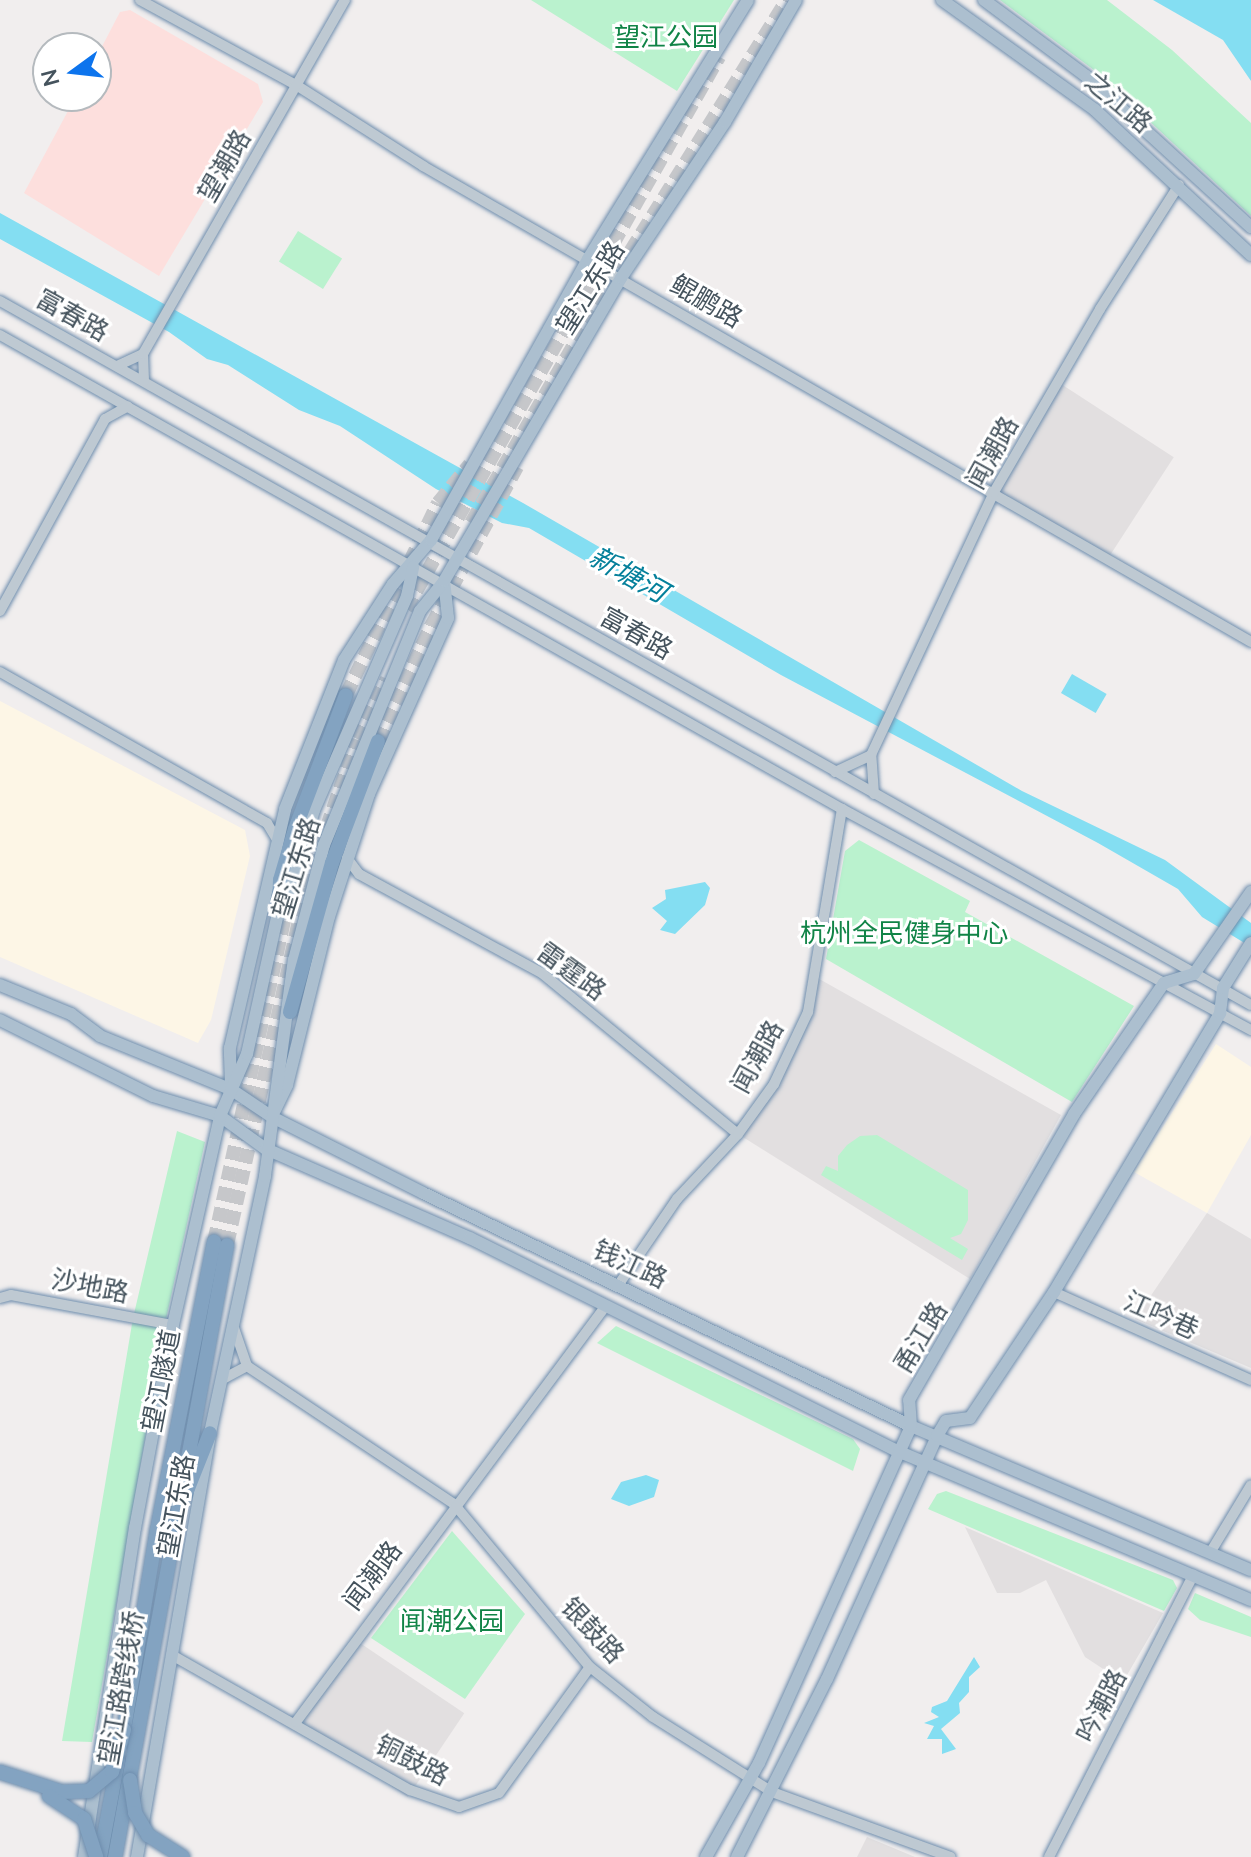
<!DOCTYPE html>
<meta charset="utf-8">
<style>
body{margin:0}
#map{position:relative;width:1251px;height:1857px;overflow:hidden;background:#f1eeee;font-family:"Nunito Sans","Noto Sans SC",sans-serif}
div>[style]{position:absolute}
.commercial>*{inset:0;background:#fdf6e6}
.education>*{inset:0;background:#e2dfe0;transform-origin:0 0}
.medical>*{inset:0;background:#fddfdd}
.green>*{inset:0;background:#baf2ce;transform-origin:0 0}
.water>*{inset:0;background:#84def2;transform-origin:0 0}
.highway-tunnel>*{height:14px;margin-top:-7px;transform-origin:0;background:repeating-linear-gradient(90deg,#c6c7ca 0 14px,transparent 0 21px)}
.roads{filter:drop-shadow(0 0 2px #6e8dad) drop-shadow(0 0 2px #6e8dad)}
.minor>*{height:10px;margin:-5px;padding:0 5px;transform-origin:5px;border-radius:5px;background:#bec9d2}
.major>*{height:12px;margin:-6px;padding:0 6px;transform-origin:6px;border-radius:6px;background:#acbfcf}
.highway>*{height:14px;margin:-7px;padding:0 7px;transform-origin:7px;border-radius:7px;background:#83a3c1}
.bridges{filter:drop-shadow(0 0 2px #6e8dad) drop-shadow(0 0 2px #6e8dad)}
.highway-bridge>*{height:14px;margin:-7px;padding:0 7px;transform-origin:7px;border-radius:7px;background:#83a3c1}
span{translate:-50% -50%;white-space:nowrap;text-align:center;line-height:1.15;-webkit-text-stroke:6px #fff;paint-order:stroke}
.park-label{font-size:26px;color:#118447}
.street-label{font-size:26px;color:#45535d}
.water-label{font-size:28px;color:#05809b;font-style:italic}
.north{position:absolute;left:32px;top:32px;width:80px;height:80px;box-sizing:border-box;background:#fff;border:2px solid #b5babe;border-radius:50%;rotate:255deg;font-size:22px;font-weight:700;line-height:32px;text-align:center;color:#45535d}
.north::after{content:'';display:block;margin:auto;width:28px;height:36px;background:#0d74ed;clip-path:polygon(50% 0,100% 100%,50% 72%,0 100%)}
</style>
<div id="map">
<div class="commercial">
<div style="clip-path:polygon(0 701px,245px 830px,250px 856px,211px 1020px,198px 1043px,0 957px)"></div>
<div style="clip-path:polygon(1216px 1044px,1251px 1067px,1251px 1135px,1207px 1213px,1134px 1172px)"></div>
</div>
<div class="education">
<div style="left:1058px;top:382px;width:138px;height:127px;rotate:33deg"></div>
<div style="clip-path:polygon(814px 976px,1061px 1115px,970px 1279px,738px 1134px,774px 1083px,808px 1012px)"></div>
<div style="clip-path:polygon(1207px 1213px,1251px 1239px,1251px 1368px,1135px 1319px)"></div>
<div style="clip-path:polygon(965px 1527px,1163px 1613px,1123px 1682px,1085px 1657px,1046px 1580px,1020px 1593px,997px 1593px)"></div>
<div style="left:354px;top:1639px;width:133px;height:101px;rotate:34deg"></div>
<div style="clip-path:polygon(867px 1837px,915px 1857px,857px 1857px)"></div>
</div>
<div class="medical">
<div style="clip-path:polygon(130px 10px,258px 84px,263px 102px,159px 276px,24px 193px,76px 96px,96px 96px,96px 58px,120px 12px)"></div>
</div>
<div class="green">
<div style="clip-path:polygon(531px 0,734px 0,677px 91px)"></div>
<div style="clip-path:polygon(1000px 0,1107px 0,1172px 50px,1251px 123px,1251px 216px,1098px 73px)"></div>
<div style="left:298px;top:231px;width:52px;height:36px;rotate:32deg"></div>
<div style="clip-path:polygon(859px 840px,970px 901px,965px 912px,1134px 1006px,1072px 1102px,826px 959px,845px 851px)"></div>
<div style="clip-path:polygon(177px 1131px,205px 1142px,165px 1324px,92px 1742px,62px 1741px,133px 1318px)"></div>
<div style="clip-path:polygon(877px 1135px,968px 1190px,968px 1220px,961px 1234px,950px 1238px,968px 1249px,962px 1260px,821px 1175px,826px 1166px,838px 1171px,838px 1156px,847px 1145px,860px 1136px)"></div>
<div style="clip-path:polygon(616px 1326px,853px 1439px,860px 1449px,853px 1471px,597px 1343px)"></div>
<div style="clip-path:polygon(946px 1491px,1173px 1580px,1177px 1588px,1164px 1611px,928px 1509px,937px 1494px)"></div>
<div style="clip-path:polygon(452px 1531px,525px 1614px,465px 1699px,371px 1638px)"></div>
<div style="clip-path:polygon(1195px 1593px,1251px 1617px,1251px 1637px,1200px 1620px,1188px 1609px)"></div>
</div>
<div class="water">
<div style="clip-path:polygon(1153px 0,1251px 0,1251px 81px,1223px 40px)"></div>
<div style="clip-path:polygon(0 213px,523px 503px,1022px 791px,1165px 860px,1251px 923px,1251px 947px,1202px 917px,1178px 889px,1098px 843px,781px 675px,529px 528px,502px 523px,436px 489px,340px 426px,299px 410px,228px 365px,207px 359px,169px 332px,0 239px)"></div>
<div style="left:1072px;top:674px;width:40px;height:22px;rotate:30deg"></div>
<div style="clip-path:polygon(705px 882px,710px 888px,705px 905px,675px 934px,660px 930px,667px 921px,652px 908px,666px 899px,665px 890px)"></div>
<div style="clip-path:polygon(646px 1475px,659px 1480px,654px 1497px,629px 1506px,611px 1499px,621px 1482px)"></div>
<div style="clip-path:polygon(974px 1657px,980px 1667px,969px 1677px,969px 1692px,959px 1703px,960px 1713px,941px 1729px,956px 1749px,942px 1754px,942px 1739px,927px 1739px,934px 1726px,924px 1723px,939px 1717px,931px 1712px,932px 1707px,947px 1701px)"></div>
</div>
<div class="highway-tunnel">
<div style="left:471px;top:523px;width:252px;rotate:-60deg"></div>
<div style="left:597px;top:305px;width:359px;rotate:-58.1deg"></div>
<div style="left:406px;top:609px;width:635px;rotate:-60.45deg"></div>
<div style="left:346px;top:695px;width:213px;rotate:-64.4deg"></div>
<div style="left:438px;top:503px;width:50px;rotate:-50.6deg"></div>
<div style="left:378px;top:741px;width:127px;rotate:-65.3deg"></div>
<div style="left:431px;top:626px;width:181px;rotate:-61.6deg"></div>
<div style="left:214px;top:1242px;width:360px;rotate:-77.7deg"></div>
<div style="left:227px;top:1245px;width:366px;rotate:-77.5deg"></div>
<div style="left:306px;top:888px;width:157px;rotate:-71.1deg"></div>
<div style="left:357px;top:739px;width:67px;rotate:-63.4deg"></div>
</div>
<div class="roads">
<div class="minor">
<div style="left:140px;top:0;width:178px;rotate:28.6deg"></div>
<div style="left:296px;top:85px;width:151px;rotate:32.5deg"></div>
<div style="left:423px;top:166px;width:955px;rotate:29.89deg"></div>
<div style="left:0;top:301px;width:1435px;rotate:29.37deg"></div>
<div style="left:0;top:335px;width:966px;rotate:29.38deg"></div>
<div style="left:842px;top:809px;width:465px;rotate:28.4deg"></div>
<div style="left:117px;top:366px;width:29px;rotate:-25deg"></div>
<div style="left:144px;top:381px;width:27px;rotate:-92deg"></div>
<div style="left:143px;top:354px;width:408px;rotate:-60.3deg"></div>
<div style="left:0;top:611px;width:219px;rotate:-61.3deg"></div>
<div style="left:105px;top:419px;width:26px;rotate:-29deg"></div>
<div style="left:0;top:672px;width:307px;rotate:29.5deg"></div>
<div style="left:267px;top:823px;width:21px;rotate:59deg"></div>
<div style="left:835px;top:772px;width:40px;rotate:-25deg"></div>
<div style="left:874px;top:794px;width:39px;rotate:-94deg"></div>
<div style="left:871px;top:755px;width:290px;rotate:-64.9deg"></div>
<div style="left:994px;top:492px;width:211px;rotate:-59.9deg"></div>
<div style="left:1100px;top:309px;width:147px;rotate:-57.5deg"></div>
<div style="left:347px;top:858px;width:20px;rotate:53deg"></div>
<div style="left:359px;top:874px;width:209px;rotate:28.5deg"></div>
<div style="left:543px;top:974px;width:252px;rotate:39.4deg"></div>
<div style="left:619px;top:1284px;width:103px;rotate:-55.7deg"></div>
<div style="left:677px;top:1199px;width:89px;rotate:-46.8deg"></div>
<div style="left:738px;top:1134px;width:62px;rotate:-54.2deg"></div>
<div style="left:774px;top:1084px;width:80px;rotate:-64.7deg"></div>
<div style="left:808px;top:1012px;width:206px;rotate:-80.5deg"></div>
<div style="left:1054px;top:1292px;width:216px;rotate:24.1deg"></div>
<div style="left:0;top:1298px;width:11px;rotate:-15deg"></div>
<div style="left:11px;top:1295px;width:165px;rotate:10.5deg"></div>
<div style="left:233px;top:1325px;width:43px;rotate:71.1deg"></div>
<div style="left:247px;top:1366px;width:249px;rotate:33.7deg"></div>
<div style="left:454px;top:1504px;width:212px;rotate:50.2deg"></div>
<div style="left:590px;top:1667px;width:80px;rotate:38.4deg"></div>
<div style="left:653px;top:1717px;width:141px;rotate:32.2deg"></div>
<div style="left:772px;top:1792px;width:190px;rotate:20deg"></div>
<div style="left:221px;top:1380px;width:30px;rotate:-28deg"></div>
<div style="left:1210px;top:1553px;width:79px;rotate:-58.9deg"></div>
<div style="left:172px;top:1655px;width:274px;rotate:29.6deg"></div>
<div style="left:410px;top:1790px;width:52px;rotate:19.1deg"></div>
<div style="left:459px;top:1807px;width:42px;rotate:-19.3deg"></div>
<div style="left:499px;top:1793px;width:155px;rotate:-54.2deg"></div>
<div style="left:296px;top:1722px;width:517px;rotate:-53.33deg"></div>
<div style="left:1049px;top:1857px;width:317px;rotate:-62.9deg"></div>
</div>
<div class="major">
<div style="left:942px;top:0;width:188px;rotate:35.7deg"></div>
<div style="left:1095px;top:110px;width:213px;rotate:42.9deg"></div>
<div style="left:984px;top:0;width:127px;rotate:36.7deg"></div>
<div style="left:1086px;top:76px;width:224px;rotate:42.5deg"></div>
<div style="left:0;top:985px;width:77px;rotate:22.2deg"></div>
<div style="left:71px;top:1014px;width:36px;rotate:37deg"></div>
<div style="left:100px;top:1036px;width:143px;rotate:22.2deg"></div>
<div style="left:232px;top:1090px;width:48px;rotate:34deg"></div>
<div style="left:272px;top:1117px;width:169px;rotate:26.7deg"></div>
<div style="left:423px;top:1193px;width:541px;rotate:25.52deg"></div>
<div style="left:911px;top:1426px;width:369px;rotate:23deg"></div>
<div style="left:0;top:1020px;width:171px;rotate:26.4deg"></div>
<div style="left:153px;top:1096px;width:70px;rotate:16.6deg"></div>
<div style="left:220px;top:1116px;width:57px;rotate:35.7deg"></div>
<div style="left:266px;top:1149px;width:223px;rotate:23.6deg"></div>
<div style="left:470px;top:1238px;width:480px;rotate:26.5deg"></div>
<div style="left:900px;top:1452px;width:381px;rotate:22.9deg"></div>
<div style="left:231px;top:1084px;width:36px;rotate:-92deg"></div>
<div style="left:230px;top:1048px;width:245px;rotate:-77deg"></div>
<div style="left:285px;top:809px;width:160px;rotate:-68.4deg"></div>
<div style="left:344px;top:660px;width:90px;rotate:-57.2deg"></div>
<div style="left:393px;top:584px;width:58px;rotate:-49.2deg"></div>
<div style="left:431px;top:540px;width:322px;rotate:-60.8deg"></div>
<div style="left:588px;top:259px;width:304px;rotate:-58.3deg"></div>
<div style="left:275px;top:1110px;width:28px;rotate:-64deg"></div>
<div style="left:287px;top:1085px;width:173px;rotate:-76deg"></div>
<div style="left:329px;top:917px;width:129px;rotate:-72deg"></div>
<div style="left:369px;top:794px;width:193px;rotate:-65.8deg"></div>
<div style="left:448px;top:618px;width:37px;rotate:-96deg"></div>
<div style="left:84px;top:1857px;width:333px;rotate:-81.2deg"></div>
<div style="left:135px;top:1528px;width:207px;rotate:-79.4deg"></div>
<div style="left:173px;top:1325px;width:214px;rotate:-77.3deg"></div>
<div style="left:220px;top:1116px;width:68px;rotate:-66.5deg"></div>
<div style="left:247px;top:1054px;width:149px;rotate:-77.6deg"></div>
<div style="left:279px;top:908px;width:20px;rotate:-57deg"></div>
<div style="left:290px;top:891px;width:84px;rotate:-73.5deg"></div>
<div style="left:314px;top:810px;width:233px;rotate:-66.5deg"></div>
<div style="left:407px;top:596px;width:30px;rotate:-78deg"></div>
<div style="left:137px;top:1857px;width:430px;rotate:-80.2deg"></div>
<div style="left:210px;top:1433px;width:263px;rotate:-77.9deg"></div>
<div style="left:265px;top:1176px;width:218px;rotate:-82.4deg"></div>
<div style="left:294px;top:960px;width:119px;rotate:-75.4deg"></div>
<div style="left:324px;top:845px;width:253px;rotate:-67.7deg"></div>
<div style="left:420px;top:611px;width:38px;rotate:-51deg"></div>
<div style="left:444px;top:581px;width:351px;rotate:-59.7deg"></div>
<div style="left:621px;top:278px;width:187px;rotate:-56.3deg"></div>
<div style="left:725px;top:122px;width:141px;rotate:-59.8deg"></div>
<div style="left:706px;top:1857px;width:108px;rotate:-60.6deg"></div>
<div style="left:759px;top:1763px;width:370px;rotate:-65.7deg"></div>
<div style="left:911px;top:1426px;width:26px;rotate:-94deg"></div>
<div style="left:909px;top:1400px;width:330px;rotate:-60deg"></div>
<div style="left:1074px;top:1114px;width:159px;rotate:-55.5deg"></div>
<div style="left:1164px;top:983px;width:31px;rotate:-17deg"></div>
<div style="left:1194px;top:974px;width:100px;rotate:-55.2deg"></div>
<div style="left:737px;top:1857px;width:199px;rotate:-63.2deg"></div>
<div style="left:827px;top:1679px;width:267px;rotate:-65.6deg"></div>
<div style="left:937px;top:1436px;width:17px;rotate:-59deg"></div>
<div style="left:946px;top:1421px;width:24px;rotate:-7deg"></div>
<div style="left:970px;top:1418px;width:151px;rotate:-56.3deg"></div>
<div style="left:1054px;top:1292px;width:325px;rotate:-59.2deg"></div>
<div style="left:1220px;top:1013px;width:25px;rotate:-83deg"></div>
<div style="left:1223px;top:988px;width:53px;rotate:-58.1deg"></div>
</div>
<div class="highway">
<div style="left:279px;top:908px;width:28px;rotate:-88deg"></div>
<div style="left:280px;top:880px;width:53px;rotate:-73.6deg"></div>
<div style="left:295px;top:829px;width:143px;rotate:-69.2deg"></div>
<div style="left:290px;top:1012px;width:155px;rotate:-74.3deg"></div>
<div style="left:332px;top:863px;width:130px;rotate:-69.3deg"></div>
<div style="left:187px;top:1491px;width:62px;rotate:-68.4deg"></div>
<div style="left:122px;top:1741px;width:214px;rotate:-80.6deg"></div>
<div style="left:157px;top:1530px;width:294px;rotate:-78.8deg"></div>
<div style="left:100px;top:1857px;width:98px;rotate:-79.4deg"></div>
<div style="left:115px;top:1857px;width:622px;rotate:-79.63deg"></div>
</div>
</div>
<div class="bridges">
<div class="highway-bridge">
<div style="left:0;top:1772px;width:65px;rotate:17.9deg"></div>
<div style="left:62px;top:1792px;width:27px;rotate:-2deg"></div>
<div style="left:89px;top:1791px;width:30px;rotate:-40deg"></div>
<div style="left:112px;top:1772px;width:44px;rotate:-74.1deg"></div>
<div style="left:130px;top:1780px;width:33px;rotate:81deg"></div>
<div style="left:135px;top:1813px;width:26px;rotate:59deg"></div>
<div style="left:148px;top:1835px;width:41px;rotate:32.2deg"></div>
<div style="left:49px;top:1796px;width:42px;rotate:33.3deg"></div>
<div style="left:84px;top:1819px;width:40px;rotate:72deg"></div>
</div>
</div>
<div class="park-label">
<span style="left:666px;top:38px">望江公园</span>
<span style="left:904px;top:934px">杭州全民健身中心</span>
<span style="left:452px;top:1622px">闻潮公园</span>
</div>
<div class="street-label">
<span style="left:1118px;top:103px;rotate:40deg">之江路</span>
<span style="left:225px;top:166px;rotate:-60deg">望潮路</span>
<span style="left:591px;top:288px;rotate:-58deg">望江东路</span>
<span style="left:706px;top:302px;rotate:30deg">鲲鹏路</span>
<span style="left:72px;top:316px;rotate:29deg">富春路</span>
<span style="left:993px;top:453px;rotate:-61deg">闻潮路</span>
<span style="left:636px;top:634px;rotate:29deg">富春路</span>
<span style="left:297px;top:868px;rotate:-73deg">望江东路</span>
<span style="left:571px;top:972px;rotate:36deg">雷霆路</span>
<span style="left:758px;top:1057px;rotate:-61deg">闻潮路</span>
<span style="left:630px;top:1265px;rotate:25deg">钱江路</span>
<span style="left:90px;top:1287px;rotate:11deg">沙地路</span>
<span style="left:1161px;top:1316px;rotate:24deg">江吟巷</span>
<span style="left:921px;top:1338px;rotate:-59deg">甬江路</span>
<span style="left:162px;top:1381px;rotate:-79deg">望江隧道</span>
<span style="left:177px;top:1506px;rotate:-80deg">望江东路</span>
<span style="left:373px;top:1576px;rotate:-53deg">闻潮路</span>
<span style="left:592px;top:1631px;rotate:47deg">银鼓路</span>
<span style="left:122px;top:1688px;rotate:-80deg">望江路跨线桥</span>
<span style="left:1102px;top:1706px;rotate:-63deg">吟潮路</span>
<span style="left:412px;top:1761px;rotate:27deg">铜鼓路</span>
</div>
<div class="water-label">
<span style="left:628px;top:575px;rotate:29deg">新塘河</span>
</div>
<div class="north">N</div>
</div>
